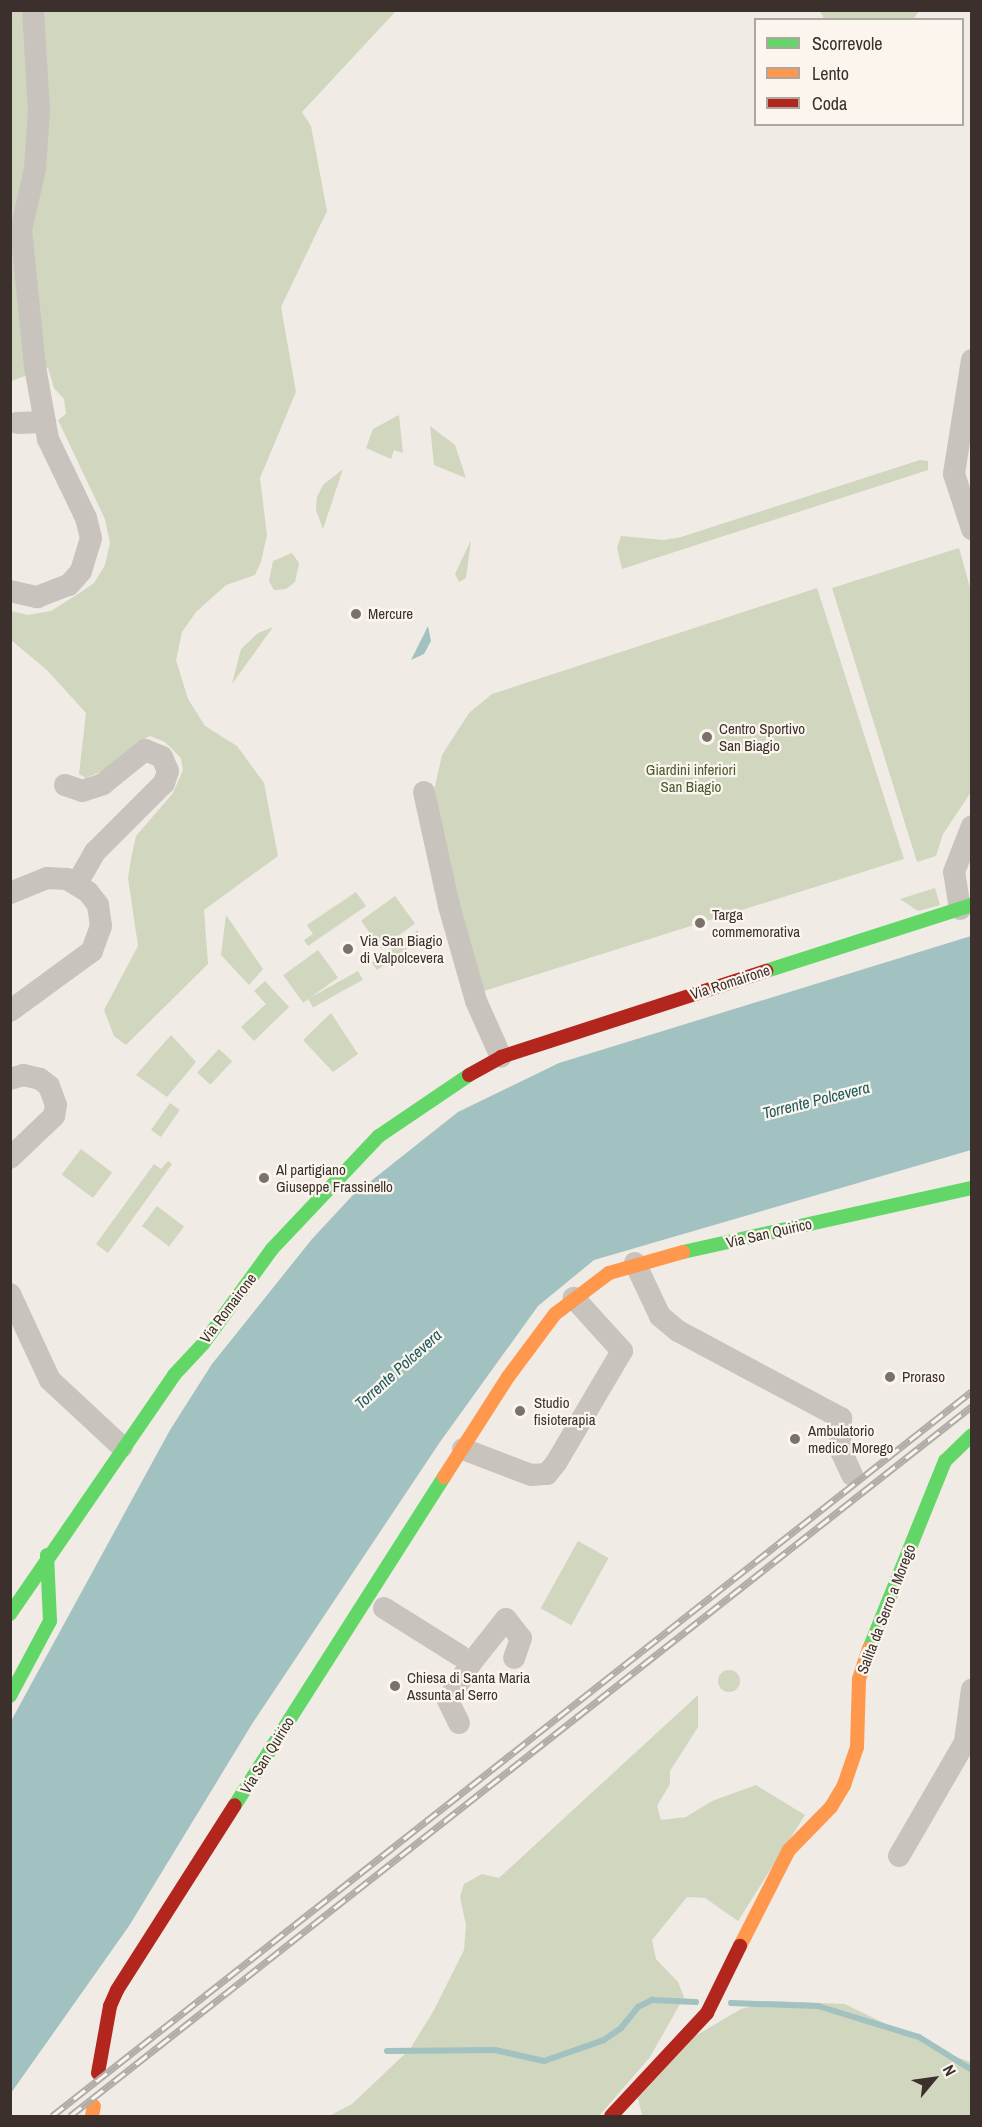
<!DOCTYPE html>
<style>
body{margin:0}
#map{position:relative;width:982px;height:2127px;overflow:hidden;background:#f0ebe5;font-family:"Archivo Narrow",sans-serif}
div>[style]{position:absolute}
.green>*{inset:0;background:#d1d6bf;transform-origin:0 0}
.round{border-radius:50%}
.water>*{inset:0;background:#a1c2c1}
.stream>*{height:6px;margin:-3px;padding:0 3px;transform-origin:3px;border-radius:3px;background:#a1c2c1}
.street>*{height:22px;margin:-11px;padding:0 11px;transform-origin:11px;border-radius:11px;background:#c9c3be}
.fast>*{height:14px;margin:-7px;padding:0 7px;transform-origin:7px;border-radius:7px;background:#63d668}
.slow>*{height:14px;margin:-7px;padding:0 7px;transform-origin:7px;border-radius:7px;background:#ff974d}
.jam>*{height:14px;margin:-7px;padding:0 7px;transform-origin:7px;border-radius:7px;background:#b3261e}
.rail>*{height:7px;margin-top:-3.5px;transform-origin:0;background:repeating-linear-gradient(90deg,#fbf5ee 0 14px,#b1aca8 0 28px);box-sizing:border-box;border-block:2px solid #b1aca8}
.dots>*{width:16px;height:16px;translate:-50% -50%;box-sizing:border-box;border:3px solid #fbf5ee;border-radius:50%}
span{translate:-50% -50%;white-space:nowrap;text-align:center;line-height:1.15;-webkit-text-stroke:4.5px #fbf5ee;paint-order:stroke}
.poi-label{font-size:15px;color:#3b302b}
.left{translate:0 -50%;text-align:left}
.park-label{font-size:15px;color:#4a5a2e}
.street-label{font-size:15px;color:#3b302b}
.water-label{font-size:16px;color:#1f5a5e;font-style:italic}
.frame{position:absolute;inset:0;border:12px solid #3b302b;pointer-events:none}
.legend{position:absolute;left:754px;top:18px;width:210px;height:108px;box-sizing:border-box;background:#fbf5ee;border:2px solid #aea6a0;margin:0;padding:8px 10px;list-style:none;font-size:18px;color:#3b302b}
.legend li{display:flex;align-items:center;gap:12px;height:30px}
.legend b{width:30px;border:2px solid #aea6a0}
.north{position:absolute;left:904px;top:2049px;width:60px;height:60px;-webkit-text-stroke:4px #fbf5ee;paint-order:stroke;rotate:61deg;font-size:16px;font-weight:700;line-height:24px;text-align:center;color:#3b302b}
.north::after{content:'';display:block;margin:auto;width:21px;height:27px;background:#3b302b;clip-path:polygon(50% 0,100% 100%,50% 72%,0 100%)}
</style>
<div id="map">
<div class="green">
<div style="clip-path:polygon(10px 11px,396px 11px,302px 112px,311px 126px,327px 211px,281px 307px,296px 392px,260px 478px,267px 535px,261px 562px,255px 575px,226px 585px,196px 612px,182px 632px,176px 660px,188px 699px,205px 726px,237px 746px,264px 783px,278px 856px,204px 910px,208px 964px,126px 1045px,114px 1036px,104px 1010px,138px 946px,128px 878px,131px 859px,136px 836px,173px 793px,183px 770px,181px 758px,165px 742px,150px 736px,136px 743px,105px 770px,86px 778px,79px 774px,86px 713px,47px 670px,11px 640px,11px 611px,28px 615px,51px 611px,78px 594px,94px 583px,105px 565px,110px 543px,105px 519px,58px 420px,66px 414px,64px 399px,54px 388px,48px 368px,11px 381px)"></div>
<div style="clip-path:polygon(820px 11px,919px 11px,913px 20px,824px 19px)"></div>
<div style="clip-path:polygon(399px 415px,403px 453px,394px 450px,391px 459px,366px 448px,373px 429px)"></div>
<div style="clip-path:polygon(430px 426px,455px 445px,466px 478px,434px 465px)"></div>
<div style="clip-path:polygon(920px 460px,928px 461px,928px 470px,622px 569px,617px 548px,621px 536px,664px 540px,681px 537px)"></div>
<div style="clip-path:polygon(343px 469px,323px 529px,316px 510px,317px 497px,323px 485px)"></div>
<div style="clip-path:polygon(471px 540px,466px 578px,459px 582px,455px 574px)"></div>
<div style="clip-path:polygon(959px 548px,971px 591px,971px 792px,943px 834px,936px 856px,917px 862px,832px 588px)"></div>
<div style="clip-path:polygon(292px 553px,299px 563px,295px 582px,286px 589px,274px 590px,269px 581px,273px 561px)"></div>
<div style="clip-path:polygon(817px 588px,904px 859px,484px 991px,440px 846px,433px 795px,442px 755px,469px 713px,492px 694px)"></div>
<div style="clip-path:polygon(273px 627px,232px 684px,241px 649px,258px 633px)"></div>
<div style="clip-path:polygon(935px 888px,940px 905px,918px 911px,900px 899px)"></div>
<div style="clip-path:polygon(356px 892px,366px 906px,308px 946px,304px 940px,313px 934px,307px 925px)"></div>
<div style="left:395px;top:896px;width:34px;height:42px;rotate:54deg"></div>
<div style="clip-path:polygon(226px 915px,263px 969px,249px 985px,221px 955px)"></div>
<div style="clip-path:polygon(418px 930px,420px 940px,377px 970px,372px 963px)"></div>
<div style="left:318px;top:950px;width:34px;height:43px;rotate:54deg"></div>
<div style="left:358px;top:971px;width:10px;height:57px;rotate:61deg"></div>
<div style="clip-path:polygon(265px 981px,289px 1007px,254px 1041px,241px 1027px,266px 1004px,254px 991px)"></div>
<div style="clip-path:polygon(331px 1013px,358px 1054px,333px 1072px,303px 1040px)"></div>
<div style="clip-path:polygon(171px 1035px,196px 1062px,167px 1097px,136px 1075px)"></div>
<div style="left:219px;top:1049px;width:18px;height:32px;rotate:43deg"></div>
<div style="left:170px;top:1103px;width:12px;height:33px;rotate:35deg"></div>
<div style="left:81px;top:1149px;width:39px;height:32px;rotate:37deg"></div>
<div style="clip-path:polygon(168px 1161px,172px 1164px,108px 1253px,96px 1244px,154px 1164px,161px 1169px)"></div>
<div style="left:157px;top:1206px;width:34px;height:25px;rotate:37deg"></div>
<div style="left:578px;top:1541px;width:35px;height:77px;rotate:29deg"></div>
<div class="round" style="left:718px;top:1670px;width:22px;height:22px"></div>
<div style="clip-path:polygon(698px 1695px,698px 1727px,670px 1771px,670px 1784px,657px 1806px,661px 1820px,686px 1817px,712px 1801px,756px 1785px,805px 1815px,738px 1921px,705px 1898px,687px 1897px,652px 1940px,656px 1959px,678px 1982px,684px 1997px,650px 2057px,599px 2116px,329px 2116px,352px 2104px,410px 2049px,434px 2010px,464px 1950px,466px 1925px,460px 1897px,464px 1884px,482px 1874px,499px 1878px)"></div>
<div style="clip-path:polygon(772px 2001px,845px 2004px,949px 2055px,971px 2062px,971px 2116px,642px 2116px,638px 2098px,695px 2036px,741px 2009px)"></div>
</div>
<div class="water">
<div style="clip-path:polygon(428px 626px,431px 641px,424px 654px,411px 660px)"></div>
<div style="clip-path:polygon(971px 936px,971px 1150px,594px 1260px,538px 1306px,440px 1442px,252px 1724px,129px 1926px,11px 2093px,11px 1721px,170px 1430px,212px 1364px,312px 1239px,352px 1196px,458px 1112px,559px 1063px)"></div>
</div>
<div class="stream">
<div style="left:731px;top:2003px;width:87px;rotate:2deg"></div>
<div style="left:818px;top:2006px;width:106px;rotate:17.1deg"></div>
<div style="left:919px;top:2037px;width:62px;rotate:31.9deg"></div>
<div style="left:387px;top:2051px;width:108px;rotate:-0.5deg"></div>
<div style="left:495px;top:2050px;width:50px;rotate:12.7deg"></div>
<div style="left:544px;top:2061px;width:64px;rotate:-19.3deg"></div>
<div style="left:604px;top:2040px;width:21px;rotate:-35deg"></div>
<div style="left:621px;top:2028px;width:27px;rotate:-51deg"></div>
<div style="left:638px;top:2007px;width:16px;rotate:-27deg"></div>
<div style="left:652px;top:2000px;width:44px;rotate:2.6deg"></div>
</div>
<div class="street">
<div style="left:972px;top:360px;width:115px;rotate:99deg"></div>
<div style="left:954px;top:474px;width:58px;rotate:71.9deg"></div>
<div style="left:17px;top:423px;width:28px;rotate:-2deg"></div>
<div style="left:10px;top:591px;width:28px;rotate:13deg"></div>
<div style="left:37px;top:597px;width:34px;rotate:-21deg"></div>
<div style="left:69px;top:585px;width:18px;rotate:-49deg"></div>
<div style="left:81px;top:571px;width:34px;rotate:-73deg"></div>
<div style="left:91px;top:538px;width:21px;rotate:-104deg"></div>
<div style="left:86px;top:518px;width:88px;rotate:-115.7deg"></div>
<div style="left:48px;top:439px;width:73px;rotate:-100.2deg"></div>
<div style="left:35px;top:367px;width:138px;rotate:-95.8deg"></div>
<div style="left:21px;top:230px;width:63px;rotate:-77.1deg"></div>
<div style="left:35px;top:169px;width:58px;rotate:-86.1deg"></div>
<div style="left:39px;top:111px;width:101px;rotate:-93.4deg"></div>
<div style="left:65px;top:785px;width:18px;rotate:19deg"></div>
<div style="left:82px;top:791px;width:22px;rotate:-18deg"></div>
<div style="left:103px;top:784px;width:54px;rotate:-39deg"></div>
<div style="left:145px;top:750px;width:18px;rotate:22deg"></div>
<div style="left:162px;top:757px;width:15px;rotate:67deg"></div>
<div style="left:168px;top:771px;width:13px;rotate:108deg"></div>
<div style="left:164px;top:783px;width:98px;rotate:135deg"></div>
<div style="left:95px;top:852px;width:36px;rotate:120deg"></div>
<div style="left:424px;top:792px;width:117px;rotate:77.6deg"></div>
<div style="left:449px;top:906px;width:99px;rotate:74.1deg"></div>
<div style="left:476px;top:1001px;width:61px;rotate:65.9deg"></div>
<div style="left:10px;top:893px;width:40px;rotate:-22deg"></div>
<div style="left:47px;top:878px;width:20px;rotate:3deg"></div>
<div style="left:67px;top:879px;width:25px;rotate:32deg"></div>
<div style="left:88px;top:892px;width:16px;rotate:52deg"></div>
<div style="left:98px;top:905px;width:21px;rotate:82deg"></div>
<div style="left:101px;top:926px;width:27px;rotate:110deg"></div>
<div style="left:92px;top:951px;width:102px;rotate:143.8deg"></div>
<div style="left:960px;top:909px;width:37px;rotate:-99deg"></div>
<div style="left:954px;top:872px;width:49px;rotate:-68.6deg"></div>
<div style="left:10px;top:1079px;width:14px;rotate:-17deg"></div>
<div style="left:23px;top:1075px;width:17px;rotate:13deg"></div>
<div style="left:40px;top:1079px;width:11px;rotate:38deg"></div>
<div style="left:49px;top:1086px;width:20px;rotate:70deg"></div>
<div style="left:56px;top:1105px;width:11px;rotate:100deg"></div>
<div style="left:54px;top:1116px;width:61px;rotate:136.3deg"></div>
<div style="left:635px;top:1263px;width:59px;rotate:64.7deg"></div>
<div style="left:660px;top:1316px;width:23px;rotate:40deg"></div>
<div style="left:678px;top:1331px;width:185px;rotate:28.1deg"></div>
<div style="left:841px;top:1418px;width:31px;rotate:92deg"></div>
<div style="left:840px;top:1449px;width:29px;rotate:65deg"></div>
<div style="left:10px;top:1294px;width:95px;rotate:65.1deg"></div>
<div style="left:50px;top:1380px;width:98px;rotate:42.9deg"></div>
<div style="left:463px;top:1449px;width:73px;rotate:20.9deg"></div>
<div style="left:531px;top:1475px;width:16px;rotate:-4deg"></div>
<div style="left:547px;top:1474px;width:14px;rotate:-51deg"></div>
<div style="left:556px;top:1463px;width:130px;rotate:-59.5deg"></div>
<div style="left:622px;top:1351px;width:72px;rotate:-132.2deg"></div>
<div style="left:384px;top:1608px;width:89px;rotate:32.1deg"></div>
<div style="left:459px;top:1723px;width:25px;rotate:-116deg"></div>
<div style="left:448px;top:1700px;width:44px;rotate:-58.1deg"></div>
<div style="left:471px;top:1663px;width:56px;rotate:-51.5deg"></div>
<div style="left:506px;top:1619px;width:24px;rotate:52deg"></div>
<div style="left:521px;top:1638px;width:21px;rotate:109deg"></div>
<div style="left:899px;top:1856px;width:132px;rotate:-59.9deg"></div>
<div style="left:965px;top:1742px;width:53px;rotate:-82.5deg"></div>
</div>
<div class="fast">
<div style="left:766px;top:971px;width:216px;rotate:-17.8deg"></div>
<div style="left:683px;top:1252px;width:296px;rotate:-12.5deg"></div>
<div style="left:10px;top:1614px;width:290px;rotate:-55.5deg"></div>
<div style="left:174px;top:1375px;width:42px;rotate:-46.9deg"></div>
<div style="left:203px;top:1344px;width:117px;rotate:-54deg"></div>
<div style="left:272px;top:1249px;width:156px;rotate:-46.6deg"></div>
<div style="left:379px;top:1136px;width:109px;rotate:-34.1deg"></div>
<div style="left:869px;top:1649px;width:203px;rotate:-68deg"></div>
<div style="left:945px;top:1461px;width:37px;rotate:-44deg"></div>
<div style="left:10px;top:1696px;width:85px;rotate:-61.9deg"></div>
<div style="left:50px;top:1621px;width:66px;rotate:-92.6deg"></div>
<div style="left:235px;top:1805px;width:389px;rotate:-57.5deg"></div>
</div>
<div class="slow">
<div style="left:444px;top:1477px;width:119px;rotate:-57.4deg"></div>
<div style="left:508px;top:1377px;width:79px;rotate:-53.3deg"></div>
<div style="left:555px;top:1314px;width:68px;rotate:-37.2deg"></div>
<div style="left:609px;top:1273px;width:77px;rotate:-15.8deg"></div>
<div style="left:740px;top:1946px;width:108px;rotate:-63deg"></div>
<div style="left:789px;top:1850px;width:60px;rotate:-45.7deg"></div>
<div style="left:831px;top:1807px;width:26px;rotate:-59deg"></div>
<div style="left:844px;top:1785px;width:40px;rotate:-71.1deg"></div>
<div style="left:857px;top:1747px;width:68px;rotate:-88.3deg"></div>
<div style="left:859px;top:1679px;width:32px;rotate:-72deg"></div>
<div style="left:92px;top:2116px;width:10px;rotate:-79deg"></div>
</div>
<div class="jam">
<div style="left:469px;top:1075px;width:37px;rotate:-29deg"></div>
<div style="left:501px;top:1057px;width:279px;rotate:-18deg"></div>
<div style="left:98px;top:2073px;width:68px;rotate:-79.8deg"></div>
<div style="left:110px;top:2006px;width:17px;rotate:-66deg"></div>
<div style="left:117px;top:1990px;width:219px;rotate:-57.5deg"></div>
<div style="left:611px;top:2116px;width:141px;rotate:-47deg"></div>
<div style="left:707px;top:2013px;width:75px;rotate:-63.8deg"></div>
</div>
<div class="rail">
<div style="left:52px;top:2116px;width:1171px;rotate:-38.24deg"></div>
<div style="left:70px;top:2116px;width:1148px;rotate:-38.21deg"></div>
</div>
<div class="dots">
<div style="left:356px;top:614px;background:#7a716c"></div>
<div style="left:707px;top:737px;background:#7a716c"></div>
<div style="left:700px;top:923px;background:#7a716c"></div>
<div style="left:348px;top:949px;background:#7a716c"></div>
<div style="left:264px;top:1178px;background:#7a716c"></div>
<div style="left:890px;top:1377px;background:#7a716c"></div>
<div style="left:520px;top:1411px;background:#7a716c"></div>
<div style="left:795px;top:1439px;background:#7a716c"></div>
<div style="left:395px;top:1686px;background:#7a716c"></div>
</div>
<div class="poi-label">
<span class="left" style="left:368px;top:614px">Mercure</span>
<span class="left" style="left:719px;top:737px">Centro Sportivo<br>San Biagio</span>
<span class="left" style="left:712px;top:923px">Targa<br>commemorativa</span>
<span class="left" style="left:360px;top:949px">Via San Biagio<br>di Valpolcevera</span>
<span class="left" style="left:276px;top:1178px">Al partigiano<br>Giuseppe Frassinello</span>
<span class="left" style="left:902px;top:1377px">Proraso</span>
<span class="left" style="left:534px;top:1411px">Studio<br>fisioterapia</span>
<span class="left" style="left:808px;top:1439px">Ambulatorio<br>medico Morego</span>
<span class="left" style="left:407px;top:1686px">Chiesa di Santa Maria<br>Assunta al Serro</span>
</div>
<div class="park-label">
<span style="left:691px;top:778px">Giardini inferiori<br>San Biagio</span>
</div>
<div class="street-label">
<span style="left:730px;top:982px;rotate:-18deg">Via Romairone</span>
<span style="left:769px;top:1233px;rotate:-13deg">Via San Quirico</span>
<span style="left:228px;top:1308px;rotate:-53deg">Via Romairone</span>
<span style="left:886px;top:1609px;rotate:-69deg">Salita da Serro a Morego</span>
<span style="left:267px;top:1755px;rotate:-58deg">Via San Quirico</span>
</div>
<div class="water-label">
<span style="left:816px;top:1100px;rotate:-14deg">Torrente Polcevera</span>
<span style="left:398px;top:1369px;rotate:-42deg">Torrente Polcevera</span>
</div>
<div class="frame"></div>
<ul class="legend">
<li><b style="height:8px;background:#63d668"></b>Scorrevole</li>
<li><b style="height:8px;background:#ff974d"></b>Lento</li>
<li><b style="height:8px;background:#b3261e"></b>Coda</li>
</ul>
<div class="north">N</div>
</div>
